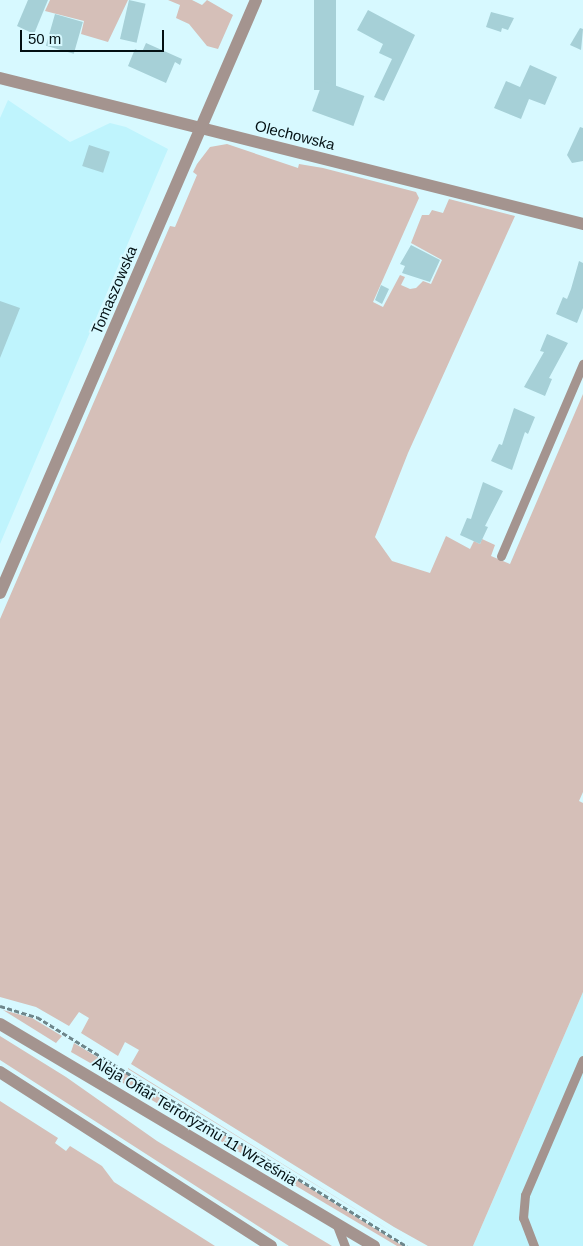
<!DOCTYPE html>
<meta charset="utf-8">
<style>
body{margin:0}
#map{position:relative;width:583px;height:1246px;overflow:hidden;background:#d7f9ff;font-family:Helvetica,sans-serif}
div>[style]{position:absolute}
.built>*{inset:0;background:#bff4fd}
.green>*{inset:0;background:#d5bfb8}
.building>*{inset:0;background:#a6d0d7;transform-origin:0 0}
.path>*{height:3px;margin-top:-1.5px;transform-origin:0;background:repeating-linear-gradient(90deg,#6e868b 0 5px,transparent 0 7.5px)}
.service>*{height:9px;margin:-4.5px;padding:0 4.5px;transform-origin:4.5px;border-radius:4.5px;background:#a4948f}
.minor>*{height:12px;margin:-6px;padding:0 6px;transform-origin:6px;border-radius:6px;background:#a4948f}
.tertiary>*{height:12px;margin:-6px;padding:0 6px;transform-origin:6px;border-radius:6px;background:#a4948f}
span{translate:-50% -50%;white-space:nowrap;text-align:center;line-height:1.15;-webkit-text-stroke:4px #d7f9ff;paint-order:stroke}
.street-label{font-size:15px;color:#031013}
.scale{position:absolute;left:20px;top:30px;width:144px;height:22px;box-sizing:border-box;border:2px solid #031013;border-top:0;padding-left:6px;font-size:15px;line-height:18px;white-space:nowrap;color:#031013;-webkit-text-stroke:4px #d7f9ff;paint-order:stroke}
</style>
<div id="map">
<div class="built">
<div style="clip-path:polygon(8px 100px,70px 142px,110px 123px,126px 127px,168px 149px,0 544px,0 118px)"></div>
<div style="clip-path:polygon(583px 992px,583px 1246px,473px 1246px)"></div>
</div>
<div class="green">
<div style="clip-path:polygon(50px 0,128px 0,108px 42px,81px 34px,84px 21px,45px 11px)"></div>
<div style="clip-path:polygon(168px 0,192px 0,202px 5px,207px 0,233px 15px,218px 49px,207px 46px,189px 24px,176px 18px,180px 5px)"></div>
<div style="clip-path:polygon(227px 144px,298px 168px,299px 164px,323px 168px,416px 192px,419px 198px,373px 302px,383px 307px,400px 275px,405px 277px,401px 285px,410px 289px,416px 288px,423px 281px,431px 284px,442px 260px,411px 243px,422px 215px,429px 215px,432px 210px,443px 213px,449px 199px,515px 216px,408px 453px,375px 537px,392px 561px,430px 573px,446px 536px,470px 549px,474px 541px,480px 544px,482px 539px,495px 545px,491px 556px,510px 564px,583px 394px,583px 792px,579px 801px,583px 803px,583px 992px,473px 1246px,428px 1246px,394px 1227px,131px 1064px,139px 1050px,125px 1042px,118px 1056px,81px 1033px,89px 1018px,79px 1012px,69px 1026px,36px 1007px,0 997px,0 619px,170px 226px,175px 227px,197px 175px,193px 172px,197px 164px,210px 147px)"></div>
<div style="clip-path:polygon(3px 1010px,32px 1018px,62px 1036px,56px 1043px)"></div>
<div style="clip-path:polygon(0 1036px,66px 1077px,157px 1141px,332px 1246px,289px 1246px,0 1060px)"></div>
<div style="clip-path:polygon(74px 1043px,112px 1066px,109px 1071px,106px 1072px,71px 1052px)"></div>
<div style="clip-path:polygon(128px 1068px,415px 1246px,128px 1069px)"></div>
<div style="clip-path:polygon(125px 1073px,403px 1246px,397px 1246px,123px 1083px,121px 1080px)"></div>
<div style="clip-path:polygon(0 1101px,58px 1138px,55px 1143px,66px 1151px,70px 1146px,102px 1166px,114px 1182px,215px 1246px,0 1246px)"></div>
</div>
<div class="building">
<div style="clip-path:polygon(28px 0,48px 0,34px 34px,17px 26px)"></div>
<div style="left:129px;top:0;width:17px;height:40px;rotate:13deg"></div>
<div style="left:314px;top:0;width:22px;height:90px"></div>
<div style="clip-path:polygon(368px 10px,415px 35px,384px 101px,374px 97px,392px 59px,379px 53px,383px 44px,357px 30px)"></div>
<div style="clip-path:polygon(491px 12px,514px 18px,508px 30px,502px 28px,501px 32px,486px 27px)"></div>
<div style="left:55px;top:14px;width:29px;height:33px;rotate:16deg"></div>
<div style="clip-path:polygon(580px 28px,583px 29px,581px 50px,570px 45px)"></div>
<div style="clip-path:polygon(146px 43px,182px 59px,180px 65px,175px 62px,166px 83px,128px 66px,135px 49px,142px 52px)"></div>
<div style="clip-path:polygon(530px 65px,557px 77px,545px 105px,529px 99px,521px 119px,494px 108px,506px 81px,520px 87px)"></div>
<div style="left:323px;top:81px;width:44px;height:32px;rotate:20deg"></div>
<div style="clip-path:polygon(580px 127px,583px 128px,583px 161px,572px 163px,567px 155px)"></div>
<div style="left:89px;top:145px;width:22px;height:22px;rotate:18deg"></div>
<div style="clip-path:polygon(411px 245px,440px 260px,430px 282px,402px 273px,405px 266px,400px 264px)"></div>
<div style="clip-path:polygon(579px 261px,583px 263px,583px 308px,577px 323px,556px 314px,563px 297px,567px 299px,571px 289px)"></div>
<div style="clip-path:polygon(381px 285px,389px 289px,382px 304px,375px 300px)"></div>
<div style="clip-path:polygon(0 301px,20px 308px,0 358px)"></div>
<div style="clip-path:polygon(547px 334px,568px 343px,549px 378px,552px 379px,545px 396px,524px 387px,544px 352px,540px 351px)"></div>
<div style="clip-path:polygon(514px 408px,535px 417px,528px 434px,525px 432px,512px 470px,491px 461px,499px 444px,502px 445px)"></div>
<div style="clip-path:polygon(483px 482px,503px 491px,485px 526px,488px 527px,480px 544px,460px 535px,467px 518px,471px 519px)"></div>
</div>
<div class="path">
<div style="left:0;top:1006px;width:39px;rotate:17deg"></div>
<div style="left:37px;top:1017px;width:435px;rotate:31.8deg"></div>
</div>
<div class="service">
<div style="left:501px;top:556px;width:209px;rotate:-66.9deg"></div>
<div style="left:336px;top:1223px;width:25px;rotate:69deg"></div>
<div style="left:534px;top:1246px;width:30px;rotate:-111deg"></div>
<div style="left:523px;top:1218px;width:23px;rotate:-85deg"></div>
<div style="left:525px;top:1195px;width:147px;rotate:-66.8deg"></div>
</div>
<div class="minor">
<div style="left:0;top:78px;width:207px;rotate:14deg"></div>
</div>
<div class="tertiary">
<div style="left:201px;top:128px;width:394px;rotate:14.1deg"></div>
<div style="left:0;top:593px;width:646px;rotate:-66.65deg"></div>
<div style="left:0;top:1024px;width:435px;rotate:30.7deg"></div>
<div style="left:0;top:1072px;width:322px;rotate:32.7deg"></div>
</div>
<div class="street-label">
<span style="left:295px;top:135px;rotate:14deg">Olechowska</span>
<span style="left:114px;top:290px;rotate:-67deg">Tomaszowska</span>
<span style="left:195px;top:1121px;rotate:31deg">Aleja Ofiar Terroryzmu 11 Września</span>
</div>
<div class="scale">50 m</div>
</div>
